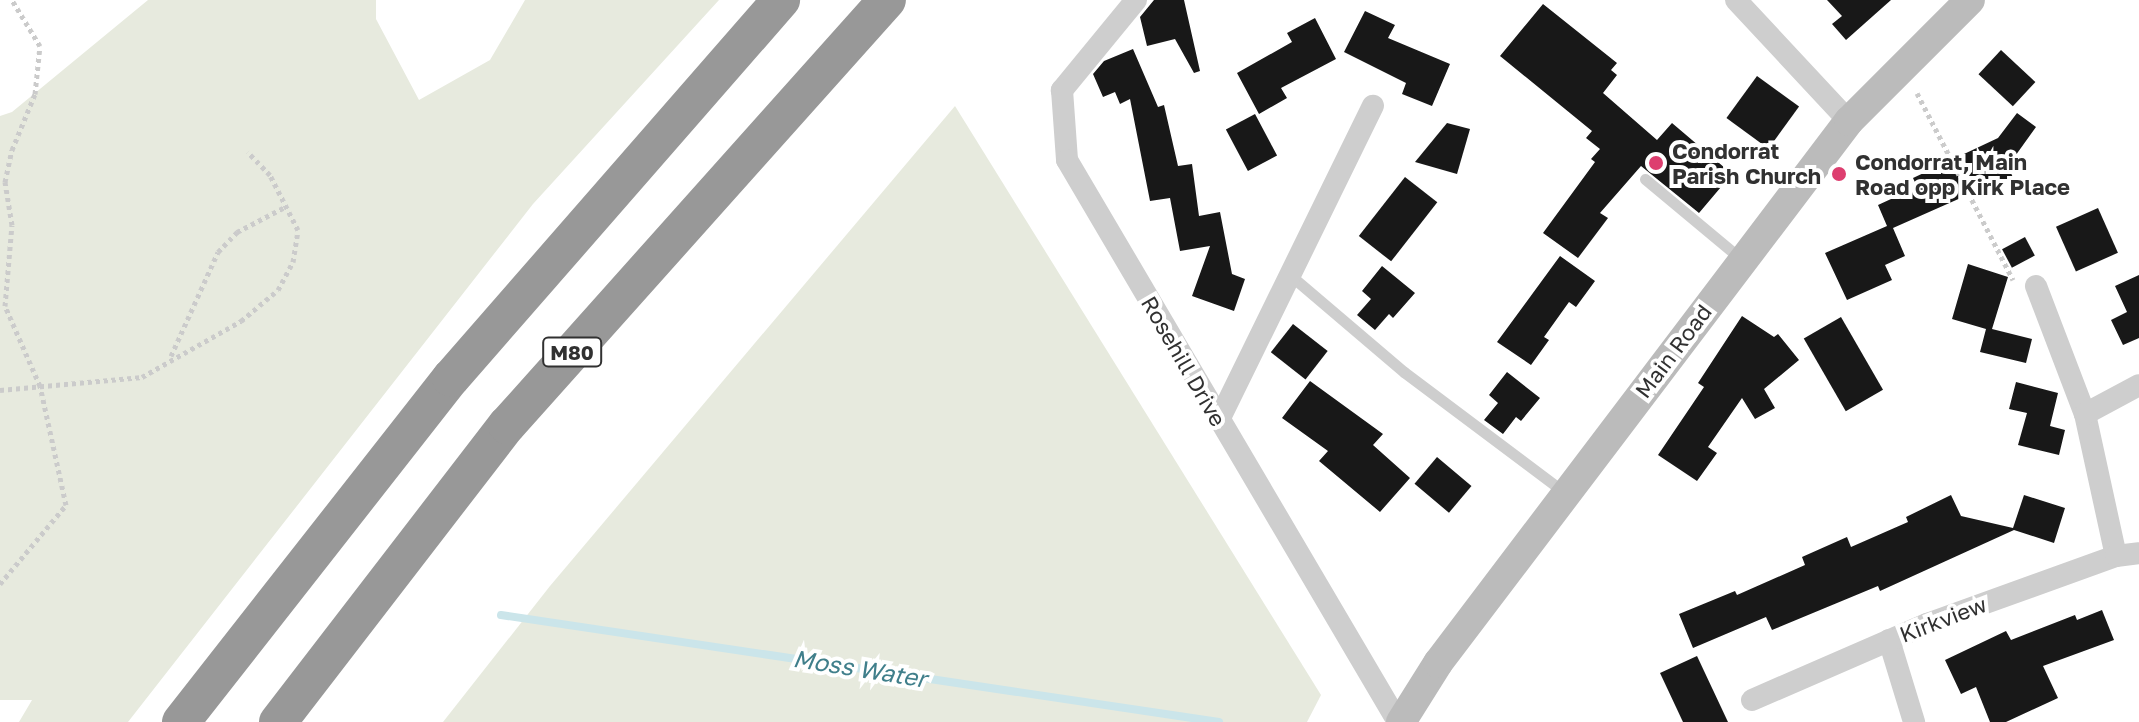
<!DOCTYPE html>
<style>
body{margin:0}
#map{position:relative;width:2139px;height:722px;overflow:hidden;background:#fff;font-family:"Golos Text",sans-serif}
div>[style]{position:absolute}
.green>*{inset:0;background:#e7eade}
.stream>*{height:8px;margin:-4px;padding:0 4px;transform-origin:4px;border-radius:4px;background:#cbe5ea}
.building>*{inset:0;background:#181818;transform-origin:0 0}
.path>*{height:5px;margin-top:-2.5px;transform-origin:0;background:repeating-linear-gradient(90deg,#cbcbcb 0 4px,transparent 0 8px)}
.lane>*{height:11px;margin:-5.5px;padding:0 5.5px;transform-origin:5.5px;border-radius:5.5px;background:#cecece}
.street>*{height:22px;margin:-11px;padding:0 11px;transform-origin:11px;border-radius:11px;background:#cecece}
.secondary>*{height:30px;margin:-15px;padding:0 15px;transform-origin:15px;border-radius:15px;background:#bbb}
.highway>*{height:38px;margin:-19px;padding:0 19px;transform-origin:19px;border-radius:19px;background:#989898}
.dots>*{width:22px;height:22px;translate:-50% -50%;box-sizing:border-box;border:4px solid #fff;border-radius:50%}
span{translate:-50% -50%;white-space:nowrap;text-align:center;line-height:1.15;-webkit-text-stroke:8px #fff;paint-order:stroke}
.shield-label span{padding:2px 6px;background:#fff;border:2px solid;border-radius:6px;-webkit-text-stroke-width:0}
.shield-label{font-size:20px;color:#313131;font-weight:700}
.poi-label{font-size:22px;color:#313131;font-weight:700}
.left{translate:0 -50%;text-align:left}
.street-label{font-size:22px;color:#313131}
.water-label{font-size:24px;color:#407f8b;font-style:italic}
</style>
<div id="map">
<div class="green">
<div style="clip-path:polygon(148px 0,376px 0,376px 19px,419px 100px,490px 60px,525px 0,719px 0,533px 204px,128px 722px,19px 722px,32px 700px,0 700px,0 116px,12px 112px)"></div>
<div style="clip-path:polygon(955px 106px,1321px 695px,1307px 722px,443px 722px,550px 586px)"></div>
</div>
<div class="stream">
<div style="left:501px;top:615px;width:726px;rotate:8.48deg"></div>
</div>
<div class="building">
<div style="clip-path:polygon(1154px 0,1184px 0,1200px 71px,1194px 73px,1175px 39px,1147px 46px,1140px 17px)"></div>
<div style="clip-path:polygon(1827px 0,1891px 0,1846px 40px,1832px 24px,1842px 16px)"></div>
<div style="clip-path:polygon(1543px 4px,1617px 63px,1611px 70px,1617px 75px,1603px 93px,1657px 140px,1672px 123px,1732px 174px,1699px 213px,1641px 166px,1600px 213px,1608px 218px,1578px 258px,1543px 233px,1595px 162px,1591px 159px,1600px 149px,1586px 138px,1592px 131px,1500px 56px)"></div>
<div style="clip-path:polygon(1365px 11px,1395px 25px,1388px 38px,1450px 64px,1432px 106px,1402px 94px,1406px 83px,1344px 52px)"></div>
<div style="clip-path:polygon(1315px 18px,1336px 59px,1281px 88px,1287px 98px,1259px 114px,1237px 73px,1292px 42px,1287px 33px)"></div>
<div style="clip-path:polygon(1133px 49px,1158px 107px,1164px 105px,1178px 166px,1192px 164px,1199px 216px,1220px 212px,1232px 274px,1245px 279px,1234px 311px,1192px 296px,1210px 246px,1180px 251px,1170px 198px,1150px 201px,1130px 99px,1120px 104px,1115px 92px,1103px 97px,1093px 74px,1104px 61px)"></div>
<div style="left:2001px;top:50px;width:47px;height:33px;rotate:43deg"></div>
<div style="left:1757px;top:76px;width:52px;height:52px;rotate:36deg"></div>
<div style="clip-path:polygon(2017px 113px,2036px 127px,2008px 166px,2014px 180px,1983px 193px,1981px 189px,1893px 228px,1905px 256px,1885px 265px,1892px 280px,1847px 300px,1825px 253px,1887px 226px,1878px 205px,1917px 187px,1913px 178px,1998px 138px)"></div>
<div style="left:1255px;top:114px;width:47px;height:33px;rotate:62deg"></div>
<div style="clip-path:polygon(1447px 123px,1470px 129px,1457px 174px,1415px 162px)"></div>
<div style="left:1405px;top:177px;width:41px;height:75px;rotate:38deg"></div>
<div style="left:2098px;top:208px;width:49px;height:46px;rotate:66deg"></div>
<div style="left:2025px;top:237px;width:21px;height:26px;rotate:62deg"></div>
<div style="clip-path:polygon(1560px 256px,1595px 281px,1576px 307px,1569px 302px,1544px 337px,1549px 340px,1531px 365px,1497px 342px)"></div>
<div style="clip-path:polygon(1968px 264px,2008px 277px,1992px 329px,2032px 339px,2026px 363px,1980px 352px,1986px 329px,1952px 319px)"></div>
<div style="clip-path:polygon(1382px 266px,1415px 293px,1393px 318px,1389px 314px,1375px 330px,1357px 315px,1371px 299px,1362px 291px)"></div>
<div style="clip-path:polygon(2139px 275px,2139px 338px,2123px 345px,2111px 320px,2127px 312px,2115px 286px)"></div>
<div style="clip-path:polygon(1742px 316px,1774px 337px,1778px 334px,1799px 360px,1764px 389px,1775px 408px,1755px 419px,1742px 398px,1708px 447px,1717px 453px,1697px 481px,1658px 455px,1704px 387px,1698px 383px)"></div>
<div style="left:1841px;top:317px;width:84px;height:43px;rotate:60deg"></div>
<div style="left:1293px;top:324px;width:44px;height:36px;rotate:38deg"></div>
<div style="clip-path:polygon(1507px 372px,1540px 398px,1521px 421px,1516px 417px,1503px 434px,1484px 420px,1498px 403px,1489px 395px)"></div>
<div style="clip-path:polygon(1310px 381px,1383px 434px,1373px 445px,1410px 478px,1380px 512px,1319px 461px,1328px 451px,1282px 418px)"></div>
<div style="clip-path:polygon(2016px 382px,2058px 393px,2050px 426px,2065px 430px,2059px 455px,2018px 445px,2027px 413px,2009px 409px)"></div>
<div style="left:1437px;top:457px;width:45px;height:35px;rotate:40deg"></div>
<div style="clip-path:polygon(1951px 495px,1961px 516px,2013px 528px,2024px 495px,2065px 508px,2054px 543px,2014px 530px,1880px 591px,1878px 586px,1772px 630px,1766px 617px,1693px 648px,1679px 614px,1735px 591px,1737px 595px,1805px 565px,1802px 557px,1847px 537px,1851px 547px,1908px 522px,1906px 517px)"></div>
<div style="clip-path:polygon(2102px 610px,2114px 640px,2043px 666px,2058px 698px,2006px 722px,1990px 722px,1976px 687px,1961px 694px,1945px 660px,2006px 631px,2011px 640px,2075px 615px,2077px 620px)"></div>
<div style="clip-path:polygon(1697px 656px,1728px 722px,1683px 722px,1660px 673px)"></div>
</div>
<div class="path">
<div style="left:1917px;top:93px;width:210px;rotate:62.8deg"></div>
<div style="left:171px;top:356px;width:114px;rotate:-65.7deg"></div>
<div style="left:218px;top:252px;width:28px;rotate:-46deg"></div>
<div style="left:237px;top:232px;width:54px;rotate:-27.5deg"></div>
<div style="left:0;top:390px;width:143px;rotate:-5.2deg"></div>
<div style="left:142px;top:377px;width:114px;rotate:-29.5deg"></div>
<div style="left:241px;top:321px;width:48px;rotate:-40deg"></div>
<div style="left:278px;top:290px;width:32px;rotate:-62deg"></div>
<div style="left:293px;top:262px;width:32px;rotate:-81deg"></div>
<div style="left:298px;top:230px;width:62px;rotate:-117deg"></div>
<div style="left:270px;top:175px;width:32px;rotate:-134deg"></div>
<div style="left:0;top:584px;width:103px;rotate:-50.1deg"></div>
<div style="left:66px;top:505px;width:122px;rotate:-102.3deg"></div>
<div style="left:40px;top:386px;width:87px;rotate:-113.6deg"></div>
<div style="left:5px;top:306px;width:81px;rotate:-85.1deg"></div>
<div style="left:12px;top:225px;width:44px;rotate:-99.2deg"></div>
<div style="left:5px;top:182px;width:33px;rotate:-78deg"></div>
<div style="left:12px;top:150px;width:61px;rotate:-67.7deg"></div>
<div style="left:35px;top:94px;width:48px;rotate:-84.1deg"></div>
<div style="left:40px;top:46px;width:54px;rotate:-121.3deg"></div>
</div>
<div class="lane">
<div style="left:1645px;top:179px;width:125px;rotate:39.8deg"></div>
<div style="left:1290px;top:275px;width:150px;rotate:40.4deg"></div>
<div style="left:1404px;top:372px;width:201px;rotate:36.9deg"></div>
</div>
<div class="street">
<div style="left:1136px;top:0;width:117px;rotate:129.4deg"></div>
<div style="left:1062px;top:90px;width:70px;rotate:85.9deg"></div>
<div style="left:1067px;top:160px;width:652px;rotate:59.5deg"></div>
<div style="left:1736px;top:0;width:166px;rotate:47deg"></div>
<div style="left:2036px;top:286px;width:137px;rotate:69.1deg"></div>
<div style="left:2085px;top:414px;width:145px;rotate:77.7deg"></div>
<div style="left:2085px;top:414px;width:61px;rotate:-28.2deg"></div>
<div style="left:1219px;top:420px;width:350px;rotate:-63.9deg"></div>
<div style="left:1889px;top:640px;width:86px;rotate:73deg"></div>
<div style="left:1752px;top:700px;width:191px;rotate:-23.5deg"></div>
<div style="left:1927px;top:624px;width:201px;rotate:-19.8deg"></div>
<div style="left:2116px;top:556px;width:23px;rotate:-7deg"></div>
</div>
<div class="secondary">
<div style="left:1401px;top:722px;width:70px;rotate:-57.9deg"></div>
<div style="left:1438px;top:663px;width:680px;rotate:-52.83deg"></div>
<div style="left:1849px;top:121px;width:171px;rotate:-45deg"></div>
</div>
<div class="highway">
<div style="left:181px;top:722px;width:437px;rotate:-51.9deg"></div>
<div style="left:451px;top:378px;width:502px;rotate:-48.88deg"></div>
<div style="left:278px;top:722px;width:375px;rotate:-52.4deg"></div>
<div style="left:507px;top:425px;width:570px;rotate:-48.2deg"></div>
</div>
<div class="dots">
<div style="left:1656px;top:163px;background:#dd3e6f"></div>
<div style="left:1839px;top:174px;background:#dd3e6f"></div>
</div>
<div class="shield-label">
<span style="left:572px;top:352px">M80</span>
</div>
<div class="poi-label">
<span class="left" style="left:1672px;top:163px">Condorrat<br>Parish Church</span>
<span class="left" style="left:1855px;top:174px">Condorrat, Main<br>Road opp Kirk Place</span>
</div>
<div class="street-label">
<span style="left:1673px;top:351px;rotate:-53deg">Main Road</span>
<span style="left:1184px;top:361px;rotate:60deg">Rosehill Drive</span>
<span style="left:1943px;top:619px;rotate:-21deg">Kirkview</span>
</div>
<div class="water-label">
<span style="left:860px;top:668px;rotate:9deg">Moss Water</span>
</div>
</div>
